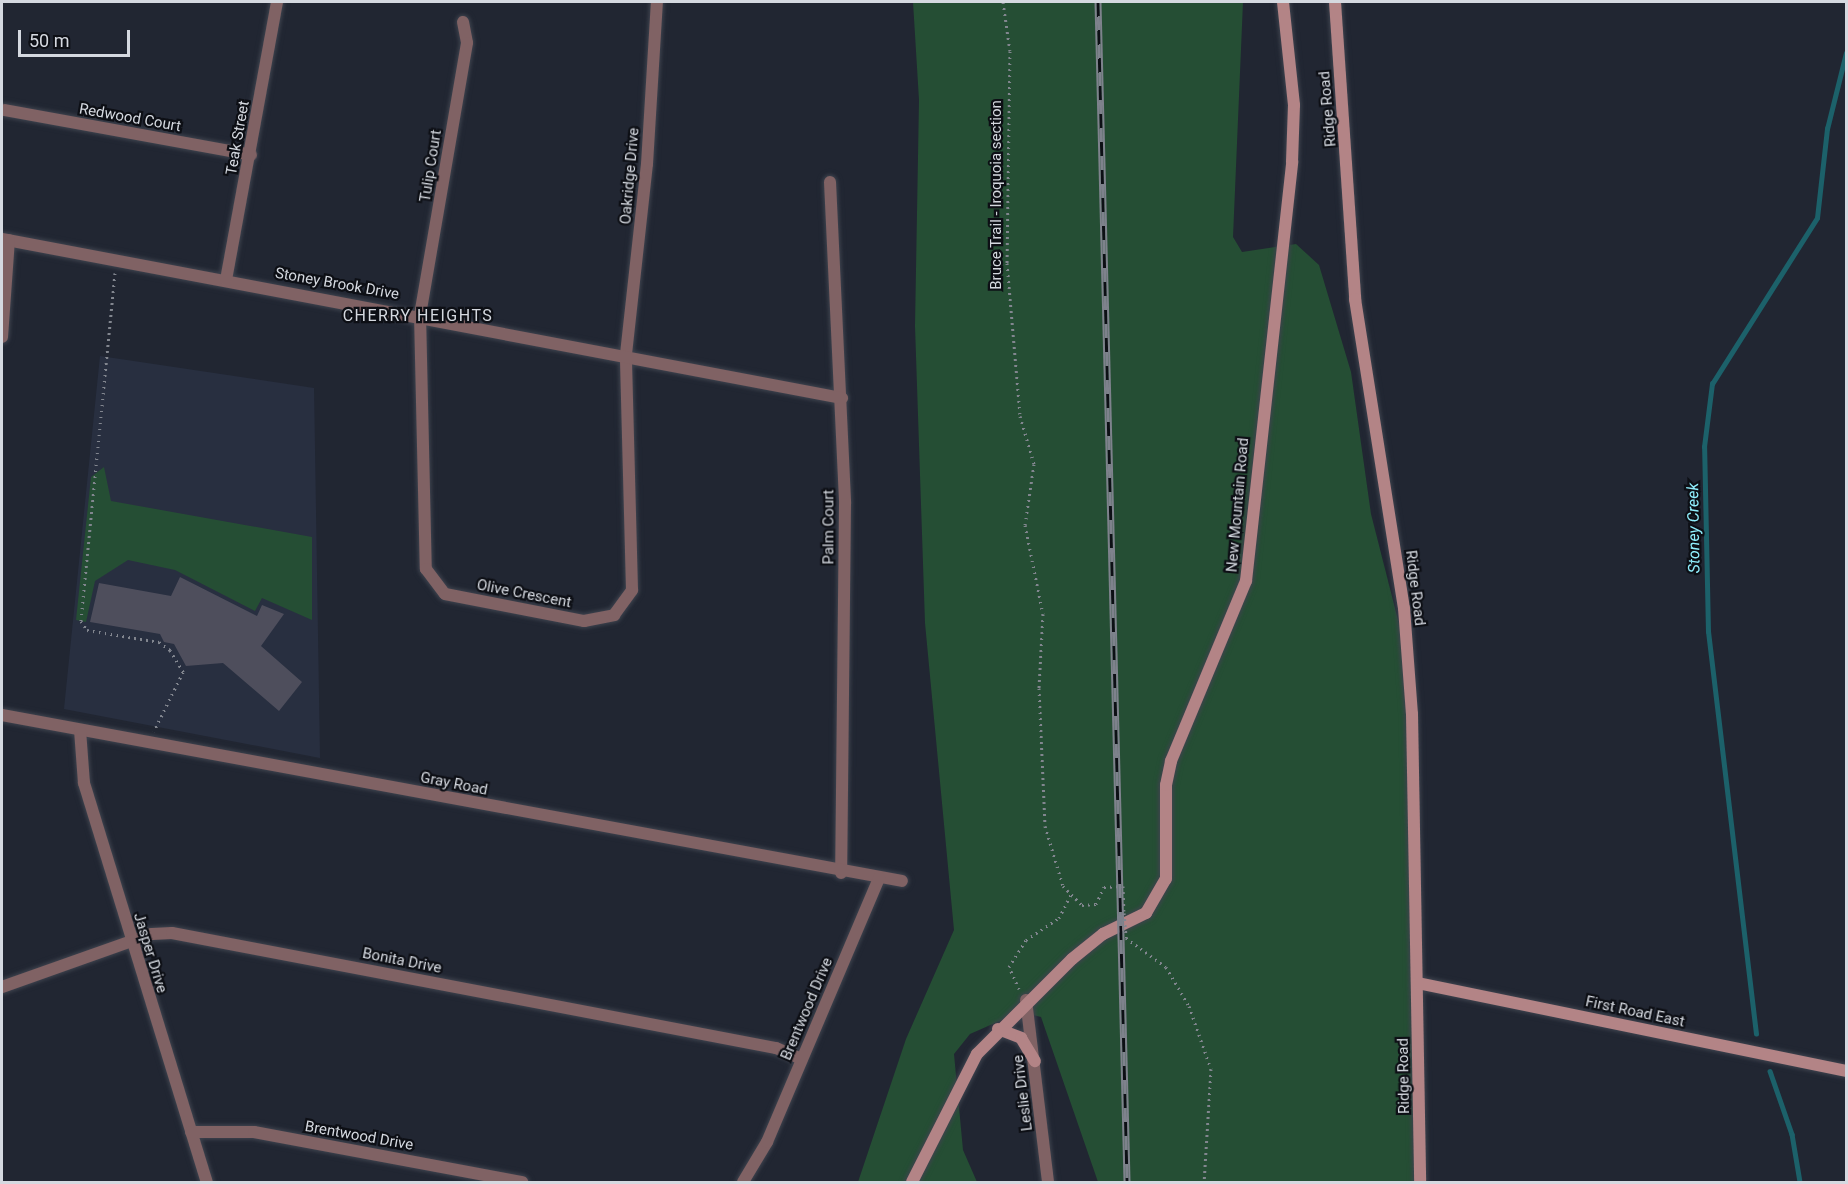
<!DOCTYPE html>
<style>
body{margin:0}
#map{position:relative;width:1848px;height:1184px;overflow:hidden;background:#212632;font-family:Roboto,sans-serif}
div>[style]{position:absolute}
.built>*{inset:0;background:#282f40}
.green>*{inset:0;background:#254e34}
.stream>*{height:4.5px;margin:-2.25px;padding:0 2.25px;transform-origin:2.25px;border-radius:2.25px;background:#1c616a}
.building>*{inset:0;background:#4e4e5c}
.path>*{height:3px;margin-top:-1.5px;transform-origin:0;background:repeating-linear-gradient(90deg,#82868f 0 1.5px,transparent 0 6px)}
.roads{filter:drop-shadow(0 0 2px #3e434e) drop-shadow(0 0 2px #3e434e)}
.street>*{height:12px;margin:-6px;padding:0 6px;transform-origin:6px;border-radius:6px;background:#806264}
.secondary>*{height:12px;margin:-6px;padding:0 6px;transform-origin:6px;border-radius:6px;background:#b38486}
.rail>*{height:7px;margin-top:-3.5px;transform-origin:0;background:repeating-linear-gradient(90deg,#0d0f15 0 14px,#7e828c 0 28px);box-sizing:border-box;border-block:2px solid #7e828c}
.path-bridge>*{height:3px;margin-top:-1.5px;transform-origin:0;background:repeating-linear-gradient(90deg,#82868f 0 1.5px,transparent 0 6px)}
span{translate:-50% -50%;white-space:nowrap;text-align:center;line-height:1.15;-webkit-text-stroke:4.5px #0d0f15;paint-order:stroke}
.street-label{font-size:15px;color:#d5d9e0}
.neighbourhood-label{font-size:16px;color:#d5d9e0;letter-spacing:1.5px}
.water-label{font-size:16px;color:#90effd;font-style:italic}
.frame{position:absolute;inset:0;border:3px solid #d5d9e0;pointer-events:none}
.scale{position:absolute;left:18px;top:30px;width:112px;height:27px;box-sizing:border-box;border:3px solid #d5d9e0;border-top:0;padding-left:8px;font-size:18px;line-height:21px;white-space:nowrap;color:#d5d9e0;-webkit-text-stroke:4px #0d0f15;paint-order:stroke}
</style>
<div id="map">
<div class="built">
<div style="clip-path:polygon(100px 356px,314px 388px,320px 758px,64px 709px)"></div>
</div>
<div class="green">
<div style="clip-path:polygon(913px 2px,1243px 2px,1233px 237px,1242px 252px,1296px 244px,1319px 265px,1351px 372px,1371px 514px,1410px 667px,1416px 1182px,1098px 1182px,1041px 1017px,1020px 1012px,970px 1034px,954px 1054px,963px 1150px,977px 1182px,858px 1182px,906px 1039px,954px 930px,925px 623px,915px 326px,919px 100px)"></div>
<div style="clip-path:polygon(104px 467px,111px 501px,312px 537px,312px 620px,262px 598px,255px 611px,175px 570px,128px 560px,95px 581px,86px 622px,76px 620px,91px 477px)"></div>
</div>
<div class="stream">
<div style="left:1756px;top:1034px;width:405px;rotate:-96.8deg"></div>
<div style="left:1708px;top:632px;width:185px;rotate:-91.2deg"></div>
<div style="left:1704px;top:447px;width:64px;rotate:-82.8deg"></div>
<div style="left:1712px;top:384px;width:196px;rotate:-57.7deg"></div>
<div style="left:1817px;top:218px;width:90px;rotate:-83.6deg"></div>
<div style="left:1827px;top:129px;width:78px;rotate:-76deg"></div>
<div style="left:1770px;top:1071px;width:67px;rotate:70.8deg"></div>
<div style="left:1792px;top:1134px;width:49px;rotate:80.5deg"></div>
</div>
<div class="building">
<div style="clip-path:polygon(180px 577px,257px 616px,262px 605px,284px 614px,261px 646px,302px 682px,279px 711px,223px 663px,186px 666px,174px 644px,164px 642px,160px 634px,90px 622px,99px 583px,171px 596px)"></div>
</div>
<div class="path">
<div style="left:1003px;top:2px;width:49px;rotate:81.9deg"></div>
<div style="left:1010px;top:51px;width:212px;rotate:90.8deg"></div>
<div style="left:1007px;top:263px;width:154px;rotate:85.1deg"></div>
<div style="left:1020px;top:416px;width:50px;rotate:73.7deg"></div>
<div style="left:1034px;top:464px;width:62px;rotate:98.4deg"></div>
<div style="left:1025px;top:525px;width:91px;rotate:78.6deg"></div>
<div style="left:1043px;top:614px;width:74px;rotate:93.1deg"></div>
<div style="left:1039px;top:688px;width:138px;rotate:87.5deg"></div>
<div style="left:1045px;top:826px;width:63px;rotate:73.3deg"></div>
<div style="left:1063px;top:886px;width:27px;rotate:45deg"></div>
<div style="left:1082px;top:905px;width:14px;rotate:-4deg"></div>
<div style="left:1096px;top:904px;width:19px;rotate:-65deg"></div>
<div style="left:1104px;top:887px;width:19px;rotate:-3deg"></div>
<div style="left:1123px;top:886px;width:25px;rotate:88deg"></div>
<div style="left:115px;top:273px;width:350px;rotate:95.6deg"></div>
<div style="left:81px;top:621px;width:11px;rotate:56deg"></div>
<div style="left:87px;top:630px;width:73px;rotate:9.5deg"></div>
<div style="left:159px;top:642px;width:14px;rotate:36deg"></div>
<div style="left:170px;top:650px;width:26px;rotate:59deg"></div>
<div style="left:183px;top:672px;width:66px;rotate:116.2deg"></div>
<div style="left:1126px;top:938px;width:49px;rotate:35.9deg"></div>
<div style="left:1166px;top:967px;width:45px;rotate:59.5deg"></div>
<div style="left:1189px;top:1006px;width:67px;rotate:70.8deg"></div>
<div style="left:1211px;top:1069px;width:113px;rotate:93.5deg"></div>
<div style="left:1019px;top:989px;width:24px;rotate:-114deg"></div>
<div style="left:1009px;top:967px;width:32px;rotate:-58deg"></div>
<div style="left:1026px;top:940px;width:40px;rotate:-34deg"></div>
<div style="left:1059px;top:918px;width:27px;rotate:-63deg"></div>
</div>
<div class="roads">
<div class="street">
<div style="left:463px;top:22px;width:21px;rotate:79deg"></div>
<div style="left:467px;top:43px;width:275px;rotate:99.8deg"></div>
<div style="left:420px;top:314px;width:255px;rotate:88.7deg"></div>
<div style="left:426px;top:569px;width:31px;rotate:53deg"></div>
<div style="left:445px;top:594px;width:142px;rotate:11deg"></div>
<div style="left:584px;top:621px;width:31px;rotate:-11deg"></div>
<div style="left:614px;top:615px;width:31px;rotate:-54deg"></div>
<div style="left:632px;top:590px;width:236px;rotate:-91.5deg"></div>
<div style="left:626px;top:354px;width:191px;rotate:-83.7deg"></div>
<div style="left:647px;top:164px;width:162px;rotate:-86.5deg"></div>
<div style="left:4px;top:110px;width:251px;rotate:10.3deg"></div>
<div style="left:830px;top:182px;width:322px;rotate:87.3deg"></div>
<div style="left:845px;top:504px;width:369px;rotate:90.6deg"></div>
<div style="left:2px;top:239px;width:855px;rotate:10.72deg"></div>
<div style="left:226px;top:280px;width:283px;rotate:-79.6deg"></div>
<div style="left:2px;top:337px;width:97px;rotate:-85.9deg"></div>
<div style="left:2px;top:715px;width:915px;rotate:10.45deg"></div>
<div style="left:80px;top:730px;width:53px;rotate:85.7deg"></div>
<div style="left:84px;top:783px;width:418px;rotate:72.9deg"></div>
<div style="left:2px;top:987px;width:159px;rotate:-19.5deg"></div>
<div style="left:152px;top:934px;width:20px;rotate:-3deg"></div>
<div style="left:172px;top:933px;width:615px;rotate:10.78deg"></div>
<div style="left:776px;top:1048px;width:28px;rotate:23deg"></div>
<div style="left:1026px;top:1000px;width:183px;rotate:83.1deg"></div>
<div style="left:191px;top:1132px;width:63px"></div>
<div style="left:254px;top:1132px;width:273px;rotate:10.6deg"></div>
<div style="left:743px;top:1182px;width:47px;rotate:-59deg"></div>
<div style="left:767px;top:1142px;width:287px;rotate:-67deg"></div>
</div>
<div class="secondary">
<div style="left:1335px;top:2px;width:298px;rotate:86.1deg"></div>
<div style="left:1355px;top:299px;width:313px;rotate:81deg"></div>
<div style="left:1404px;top:608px;width:106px;rotate:85.7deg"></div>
<div style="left:1412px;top:714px;width:468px;rotate:89deg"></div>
<div style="left:1418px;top:983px;width:437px;rotate:11.6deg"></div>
<div style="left:998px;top:1029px;width:25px;rotate:21deg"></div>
<div style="left:1021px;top:1038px;width:27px;rotate:59deg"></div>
<div style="left:912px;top:1182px;width:144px;rotate:-63.1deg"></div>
<div style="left:977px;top:1054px;width:134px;rotate:-45deg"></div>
<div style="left:1072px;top:959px;width:40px;rotate:-39deg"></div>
<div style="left:1103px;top:934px;width:48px;rotate:-26deg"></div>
<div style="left:1146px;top:913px;width:39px;rotate:-60deg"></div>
<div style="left:1166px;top:879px;width:94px;rotate:-90deg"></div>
<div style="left:1166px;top:785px;width:25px;rotate:-78deg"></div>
<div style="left:1171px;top:761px;width:195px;rotate:-67.4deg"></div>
<div style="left:1246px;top:581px;width:422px;rotate:-83.7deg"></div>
<div style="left:1292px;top:162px;width:57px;rotate:-88deg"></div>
<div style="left:1294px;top:105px;width:104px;rotate:-96.1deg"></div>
</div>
</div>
<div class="rail">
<div style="left:1098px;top:2px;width:1180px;rotate:88.59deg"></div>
</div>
<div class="path-bridge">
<div style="left:1124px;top:913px;width:25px;rotate:85deg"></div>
</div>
<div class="street-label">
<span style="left:1328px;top:109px;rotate:-95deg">Ridge Road</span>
<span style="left:130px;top:118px;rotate:10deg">Redwood Court</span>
<span style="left:238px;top:138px;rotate:-80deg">Teak Street</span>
<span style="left:431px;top:166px;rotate:-81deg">Tulip Court</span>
<span style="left:630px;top:176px;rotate:-85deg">Oakridge Drive</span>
<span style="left:997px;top:195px;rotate:-90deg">Bruce Trail - Iroquoia section</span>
<span style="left:337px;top:284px;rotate:10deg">Stoney Brook Drive</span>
<span style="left:1238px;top:505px;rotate:-85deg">New Mountain Road</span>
<span style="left:829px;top:527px;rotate:-90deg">Palm Court</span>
<span style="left:1415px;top:588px;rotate:83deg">Ridge Road</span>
<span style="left:524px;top:594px;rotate:11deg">Olive Crescent</span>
<span style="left:454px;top:784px;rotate:11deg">Gray Road</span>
<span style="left:150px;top:953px;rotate:73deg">Jasper Drive</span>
<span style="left:402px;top:961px;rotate:11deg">Bonita Drive</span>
<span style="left:807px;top:1009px;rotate:-67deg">Brentwood Drive</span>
<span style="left:1635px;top:1012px;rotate:12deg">First Road East</span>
<span style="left:1404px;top:1076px;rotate:-91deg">Ridge Road</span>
<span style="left:1023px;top:1093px;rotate:-97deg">Leslie Drive</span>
<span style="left:359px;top:1136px;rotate:10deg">Brentwood Drive</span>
</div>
<div class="neighbourhood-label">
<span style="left:418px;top:316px">CHERRY HEIGHTS</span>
</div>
<div class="water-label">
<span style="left:1694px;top:528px;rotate:-91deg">Stoney Creek</span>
</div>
<div class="frame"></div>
<div class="scale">50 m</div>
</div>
